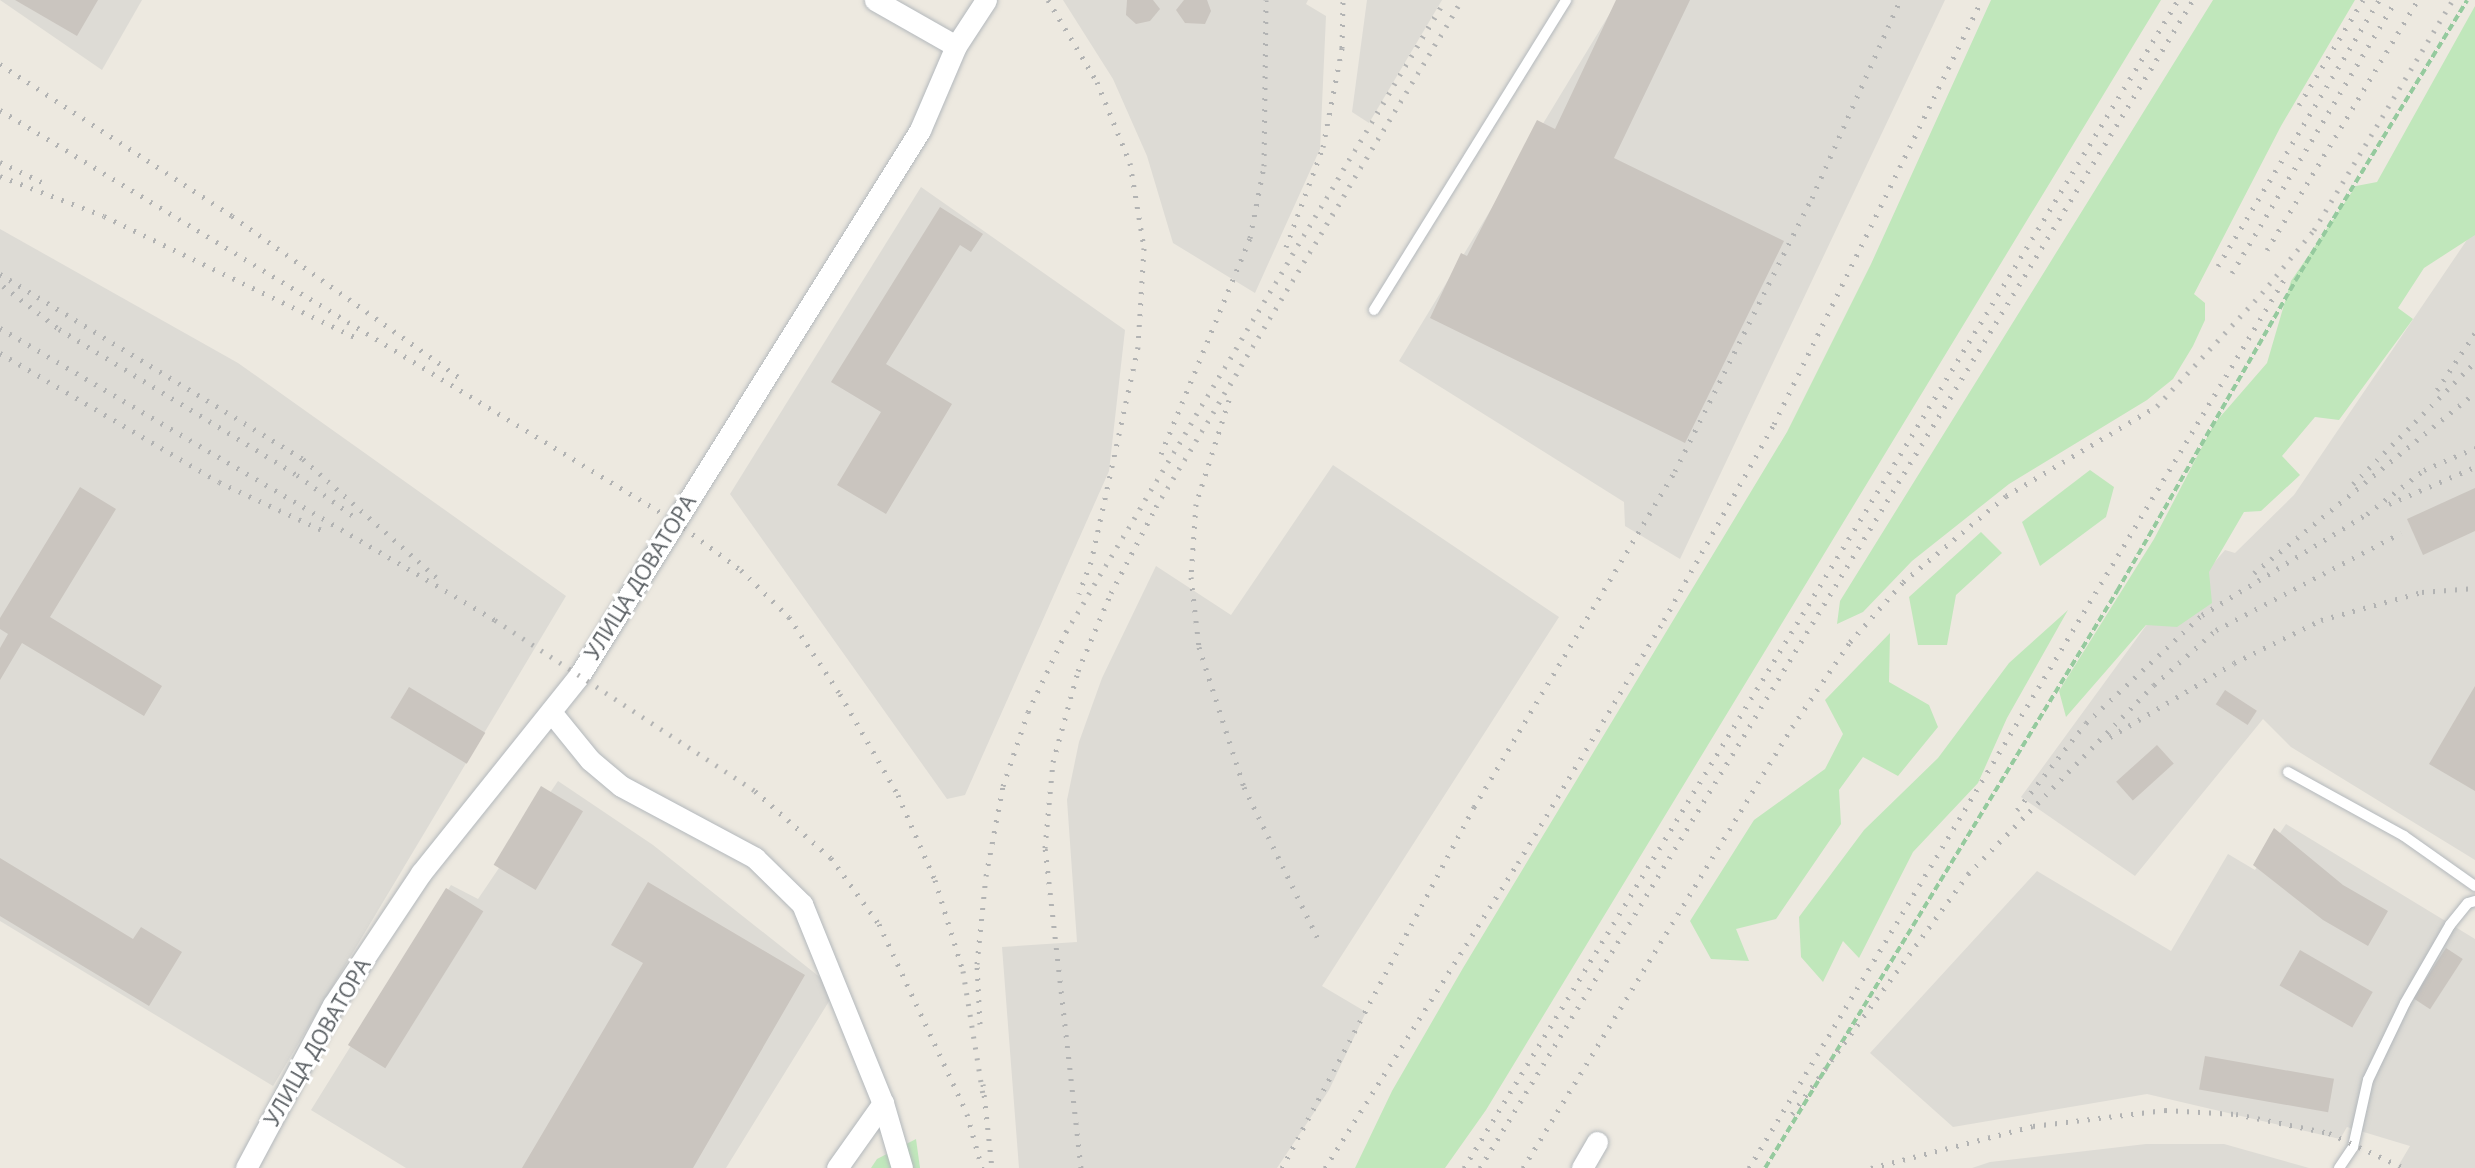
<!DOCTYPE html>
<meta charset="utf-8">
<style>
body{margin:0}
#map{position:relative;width:2475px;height:1168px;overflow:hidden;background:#ede9e0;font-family:"Open Sans",sans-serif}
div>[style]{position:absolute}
.industrial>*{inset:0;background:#dddbd5}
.green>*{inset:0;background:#c0e7bb}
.building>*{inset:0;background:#cac5bf;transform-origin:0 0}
.path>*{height:3.5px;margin-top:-1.75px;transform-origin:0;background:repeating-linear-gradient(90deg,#95ca9e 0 7px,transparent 0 10.5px)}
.roads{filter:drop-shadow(0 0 2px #b3b8bc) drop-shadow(0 0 2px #b3b8bc)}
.service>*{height:10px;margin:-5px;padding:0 5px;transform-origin:5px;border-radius:5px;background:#fff}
.minor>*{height:21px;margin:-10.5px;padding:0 10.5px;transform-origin:10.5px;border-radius:10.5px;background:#fff}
.rail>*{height:5px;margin-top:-2.5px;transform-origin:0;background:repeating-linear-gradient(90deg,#b2b3b3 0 2px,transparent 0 11px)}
span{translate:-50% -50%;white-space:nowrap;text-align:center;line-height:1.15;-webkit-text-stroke:6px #fff;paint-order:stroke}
.street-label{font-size:21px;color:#595e62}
</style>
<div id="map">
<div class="industrial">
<div style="clip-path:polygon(0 0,142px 0,102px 70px)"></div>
<div style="clip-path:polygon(1063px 0,1308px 0,1306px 4px,1326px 16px,1320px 149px,1255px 293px,1173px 243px,1147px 156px,1113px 79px)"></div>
<div style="clip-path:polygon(1367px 0,1442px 0,1369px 123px,1352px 112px)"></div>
<div style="clip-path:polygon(1618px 0,1945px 0,1680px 559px,1625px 526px,1624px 502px,1399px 361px)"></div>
<div style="clip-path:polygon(921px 187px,1125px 330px,1109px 471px,965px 795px,947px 799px,730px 494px)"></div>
<div style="clip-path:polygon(2475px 228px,2475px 860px,2291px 747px,2263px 719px,2135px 876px,2021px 797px,2156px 612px,2167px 618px,2225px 550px,2235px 553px,2294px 495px)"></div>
<div style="clip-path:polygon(0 229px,238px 363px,566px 596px,273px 1086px,0 921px)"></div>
<div style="clip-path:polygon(1333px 465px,1559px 617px,1322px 986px,1366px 1012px,1329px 1090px,1277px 1168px,1019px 1168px,1002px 947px,1077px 942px,1067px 800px,1079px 742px,1102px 678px,1156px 566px,1231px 615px)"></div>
<div style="clip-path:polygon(558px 781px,653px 845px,836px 990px,726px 1168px,406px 1168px,311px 1110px,451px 885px,478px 899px)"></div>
<div style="clip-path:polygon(2286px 824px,2475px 939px,2475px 1168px,2397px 1168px,2410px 1146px,2347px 1127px,2340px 1139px,2147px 1094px,1953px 1127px,1870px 1053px,2037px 871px,2171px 951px,2228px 854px,2255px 870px)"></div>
<div style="clip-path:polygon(2146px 1144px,2224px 1144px,2309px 1168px,1972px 1168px,1990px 1162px)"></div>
</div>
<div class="green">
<div style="clip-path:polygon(1991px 0,2161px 0,1486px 1110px,1445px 1168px,1355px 1168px,1392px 1091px,1463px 968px,1787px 432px,1871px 264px)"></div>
<div style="clip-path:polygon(2213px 0,2355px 0,2281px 126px,2194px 294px,2205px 303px,2205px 320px,2193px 346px,2173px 379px,2147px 400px,2009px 484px,1912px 561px,1863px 612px,1837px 624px,1840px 601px)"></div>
<div style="clip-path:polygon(2475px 6px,2475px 235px,2424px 268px,2398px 308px,2413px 319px,2339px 420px,2315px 417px,2282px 456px,2300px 475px,2261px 511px,2244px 512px,2209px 572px,2212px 603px,2177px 627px,2146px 625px,2066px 717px,2059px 691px,2154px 539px,2214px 424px,2267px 363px,2291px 281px,2356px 186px,2377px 182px)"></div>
<div style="clip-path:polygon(2090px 470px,2114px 487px,2106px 517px,2040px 566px,2022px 522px)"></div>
<div style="clip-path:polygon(1981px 532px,2002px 553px,1956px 595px,1947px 645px,1918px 645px,1909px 597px)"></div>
<div style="clip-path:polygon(2068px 610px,2007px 718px,1978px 783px,1913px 852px,1859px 958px,1843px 941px,1823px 982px,1801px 957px,1799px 917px,1864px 830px,1938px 758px,2009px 663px)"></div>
<div style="clip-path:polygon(1890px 633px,1889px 682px,1929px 705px,1938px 727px,1898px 776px,1863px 757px,1839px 790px,1841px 824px,1776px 919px,1736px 929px,1749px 961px,1711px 959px,1690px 921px,1754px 820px,1825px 769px,1843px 734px,1825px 700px)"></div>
<div style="clip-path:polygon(916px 1139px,920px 1168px,871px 1168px,877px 1159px)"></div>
</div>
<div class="building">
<div style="clip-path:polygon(15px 0,98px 0,77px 36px)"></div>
<div style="clip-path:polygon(1127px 0,1153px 0,1160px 9px,1150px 21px,1136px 24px,1126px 15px)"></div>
<div style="clip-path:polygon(1184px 0,1207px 0,1211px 11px,1205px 24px,1185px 23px,1176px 10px)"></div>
<div style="clip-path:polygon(1616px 0,1690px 0,1614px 158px,1784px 241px,1685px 443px,1430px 318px,1461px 253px,1467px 256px,1537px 120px,1555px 129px)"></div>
<div style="clip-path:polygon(940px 207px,983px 234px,971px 252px,960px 245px,886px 364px,952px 404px,886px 514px,837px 485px,881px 412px,831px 382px)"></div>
<div style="clip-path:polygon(80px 487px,116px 509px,50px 617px,162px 686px,144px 716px,22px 643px,0 680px,0 648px,8px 634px,0 629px,0 618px)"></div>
<div style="clip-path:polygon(2475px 488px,2475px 531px,2423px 555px,2407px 519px)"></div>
<div style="clip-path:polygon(2475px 686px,2475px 791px,2429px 764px)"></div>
<div style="left:409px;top:687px;width:89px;height:36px;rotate:31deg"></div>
<div style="left:2225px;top:690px;width:38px;height:17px;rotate:33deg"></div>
<div style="left:2157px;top:745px;width:25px;height:55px;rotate:48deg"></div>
<div style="left:541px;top:786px;width:49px;height:92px;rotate:31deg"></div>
<div style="clip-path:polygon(2274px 828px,2343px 885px,2388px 911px,2368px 946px,2323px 920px,2253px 865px)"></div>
<div style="clip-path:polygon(0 858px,133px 939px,141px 927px,182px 952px,149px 1006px,0 916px)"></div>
<div style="clip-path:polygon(648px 882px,805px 975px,693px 1168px,522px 1168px,643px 963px,611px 945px)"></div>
<div style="left:446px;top:888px;width:44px;height:185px;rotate:32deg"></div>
<div style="left:2446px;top:948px;width:20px;height:60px;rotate:33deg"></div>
<div style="left:2300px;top:950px;width:84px;height:41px;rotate:30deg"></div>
<div style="left:2205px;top:1056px;width:131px;height:34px;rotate:10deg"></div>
</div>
<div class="path">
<div style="left:1765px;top:1168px;width:676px;rotate:-58.61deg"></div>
<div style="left:2117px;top:591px;width:357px;rotate:-60.1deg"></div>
<div style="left:2295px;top:281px;width:329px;rotate:-58.5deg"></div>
</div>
<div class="roads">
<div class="service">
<div style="left:1374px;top:310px;width:365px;rotate:-58.2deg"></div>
<div style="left:2288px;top:772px;width:132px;rotate:28.9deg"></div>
<div style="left:2404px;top:836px;width:87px;rotate:35.2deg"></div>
<div style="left:2339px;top:1168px;width:25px;rotate:-56deg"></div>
<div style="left:2353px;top:1147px;width:69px;rotate:-77.4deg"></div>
<div style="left:2368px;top:1080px;width:85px;rotate:-64.3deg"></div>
<div style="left:2405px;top:1003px;width:90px;rotate:-60deg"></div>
<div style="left:2450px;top:925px;width:28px;rotate:-51deg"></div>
<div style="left:2468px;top:903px;width:7px;rotate:-16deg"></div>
</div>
<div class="minor">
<div style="left:875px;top:0;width:93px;rotate:29.6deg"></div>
<div style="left:551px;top:712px;width:62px;rotate:50.9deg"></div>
<div style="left:590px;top:760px;width:40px;rotate:40deg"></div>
<div style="left:621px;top:786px;width:152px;rotate:28.2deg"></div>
<div style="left:755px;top:858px;width:66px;rotate:44.4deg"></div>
<div style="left:802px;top:904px;width:215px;rotate:67.9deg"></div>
<div style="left:883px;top:1103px;width:68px;rotate:73.7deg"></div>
<div style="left:246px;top:1168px;width:185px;rotate:-61.9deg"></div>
<div style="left:333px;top:1005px;width:159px;rotate:-56.3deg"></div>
<div style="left:421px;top:873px;width:253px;rotate:-51.3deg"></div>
<div style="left:579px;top:676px;width:644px;rotate:-58.01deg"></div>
<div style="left:920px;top:130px;width:91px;rotate:-66.8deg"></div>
<div style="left:956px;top:46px;width:55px;rotate:-56.9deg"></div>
<div style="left:837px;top:1168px;width:80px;rotate:-54.7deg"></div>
<div style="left:1582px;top:1168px;width:30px;rotate:-60deg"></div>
</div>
</div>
<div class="rail">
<div style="left:1048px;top:0;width:96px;rotate:59.1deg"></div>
<div style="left:1097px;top:82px;width:87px;rotate:67.8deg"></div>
<div style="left:1130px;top:163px;width:86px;rotate:80.6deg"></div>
<div style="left:1144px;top:248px;width:99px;rotate:93.5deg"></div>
<div style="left:1138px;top:347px;width:220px;rotate:102.3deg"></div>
<div style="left:1091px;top:562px;width:34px;rotate:111deg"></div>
<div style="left:0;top:64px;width:277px;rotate:33.2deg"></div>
<div style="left:232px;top:216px;width:285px;rotate:35.4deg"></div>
<div style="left:2299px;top:105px;width:123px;rotate:-58.6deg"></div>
<div style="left:0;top:110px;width:790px;rotate:31.34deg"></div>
<div style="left:675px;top:521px;width:82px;rotate:36.6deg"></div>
<div style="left:741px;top:570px;width:67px;rotate:44.4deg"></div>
<div style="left:789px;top:617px;width:92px;rotate:56.5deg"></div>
<div style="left:840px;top:694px;width:116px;rotate:60.1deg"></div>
<div style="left:898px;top:795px;width:93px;rotate:66.5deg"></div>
<div style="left:935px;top:880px;width:95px;rotate:72.9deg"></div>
<div style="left:963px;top:971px;width:125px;rotate:80.8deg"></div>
<div style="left:0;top:162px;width:51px;rotate:25.6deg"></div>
<div style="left:0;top:176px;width:111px;rotate:21deg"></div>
<div style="left:104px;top:216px;width:280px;rotate:25.8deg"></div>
<div style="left:1286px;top:247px;width:107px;rotate:-69.7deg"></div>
<div style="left:1323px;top:147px;width:101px;rotate:-79.1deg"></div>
<div style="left:1342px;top:48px;width:48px;rotate:-88.8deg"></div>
<div style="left:2267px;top:250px;width:292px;rotate:-58.9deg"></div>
<div style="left:2218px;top:266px;width:311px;rotate:-58.8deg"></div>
<div style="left:2232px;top:273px;width:318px;rotate:-59deg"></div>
<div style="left:0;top:274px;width:355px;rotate:31.4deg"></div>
<div style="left:303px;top:459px;width:178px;rotate:41.6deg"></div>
<div style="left:3px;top:286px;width:71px;rotate:37.5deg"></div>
<div style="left:59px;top:329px;width:279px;rotate:31.5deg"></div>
<div style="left:297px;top:475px;width:73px;rotate:36.1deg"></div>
<div style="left:0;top:328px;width:575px;rotate:30.54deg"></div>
<div style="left:495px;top:620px;width:311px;rotate:33.3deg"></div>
<div style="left:755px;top:791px;width:101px;rotate:41.4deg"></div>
<div style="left:831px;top:858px;width:82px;rotate:54deg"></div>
<div style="left:879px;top:924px;width:209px;rotate:65.1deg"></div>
<div style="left:967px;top:1114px;width:56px;rotate:74.5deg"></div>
<div style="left:0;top:353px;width:254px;rotate:30.5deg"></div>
<div style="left:219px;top:482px;width:114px;rotate:25deg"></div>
<div style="left:2437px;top:390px;width:69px;rotate:-56.3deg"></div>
<div style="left:1229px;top:400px;width:109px;rotate:107.6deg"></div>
<div style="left:1196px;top:504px;width:73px;rotate:93.9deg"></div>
<div style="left:1191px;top:577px;width:70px;rotate:83.5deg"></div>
<div style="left:1199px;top:647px;width:147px;rotate:72.2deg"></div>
<div style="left:1244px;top:787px;width:174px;rotate:64deg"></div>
<div style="left:1161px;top:454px;width:234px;rotate:-67.6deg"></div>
<div style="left:1250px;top:238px;width:73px;rotate:-79deg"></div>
<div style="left:1264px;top:166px;width:166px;rotate:-89.3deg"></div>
<div style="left:2353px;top:484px;width:173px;rotate:-45deg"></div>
<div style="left:2389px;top:504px;width:94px;rotate:-23.3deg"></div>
<div style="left:2254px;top:573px;width:285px;rotate:-39.2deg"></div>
<div style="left:2110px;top:737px;width:144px;rotate:-30.8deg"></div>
<div style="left:2234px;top:663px;width:97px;rotate:-26.3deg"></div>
<div style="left:2321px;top:620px;width:105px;rotate:-15.5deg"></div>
<div style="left:2422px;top:592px;width:53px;rotate:-4.3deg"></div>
<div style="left:2017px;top:810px;width:111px;rotate:-51.6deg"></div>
<div style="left:2086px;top:723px;width:158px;rotate:-43deg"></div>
<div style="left:2202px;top:615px;width:193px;rotate:-31.5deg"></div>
<div style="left:2367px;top:514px;width:72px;rotate:-37.7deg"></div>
<div style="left:2424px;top:470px;width:56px;rotate:-23.3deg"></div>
<div style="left:980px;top:1024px;width:60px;rotate:-92.9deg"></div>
<div style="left:977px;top:964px;width:88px;rotate:-84.2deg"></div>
<div style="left:986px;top:876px;width:92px;rotate:-79.3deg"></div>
<div style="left:1003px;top:786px;width:78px;rotate:-71.3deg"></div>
<div style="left:1028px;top:712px;width:89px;rotate:-64.6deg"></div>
<div style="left:1066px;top:632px;width:737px;rotate:-59.05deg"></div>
<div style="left:983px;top:1084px;width:84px;rotate:83.9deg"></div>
<div style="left:1792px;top:1114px;width:298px;rotate:-53.7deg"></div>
<div style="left:1968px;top:874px;width:265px;rotate:-45.5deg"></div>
<div style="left:2154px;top:685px;width:83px;rotate:-41.6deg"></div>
<div style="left:2216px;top:630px;width:209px;rotate:-27.7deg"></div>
<div style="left:1081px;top:1168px;width:322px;rotate:-96.4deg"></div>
<div style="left:1045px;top:848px;width:86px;rotate:-84.7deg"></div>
<div style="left:1053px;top:762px;width:94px;rotate:-74.6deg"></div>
<div style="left:1078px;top:671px;width:85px;rotate:-67.1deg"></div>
<div style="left:1111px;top:593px;width:97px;rotate:-62.4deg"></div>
<div style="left:1156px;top:507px;width:592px;rotate:-58.89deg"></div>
<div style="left:1282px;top:1168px;width:409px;rotate:-62deg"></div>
<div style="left:1474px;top:807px;width:392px;rotate:-59.1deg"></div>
<div style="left:1675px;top:471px;width:305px;rotate:-63.4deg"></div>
<div style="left:1812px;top:198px;width:217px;rotate:-66deg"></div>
<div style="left:1325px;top:1168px;width:361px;rotate:-57.7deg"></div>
<div style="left:1518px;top:863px;width:283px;rotate:-59deg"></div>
<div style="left:1664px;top:620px;width:225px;rotate:-60.7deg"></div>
<div style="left:1774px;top:424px;width:472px;rotate:-63.9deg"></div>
<div style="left:1464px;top:1168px;width:1369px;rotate:-58.56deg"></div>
<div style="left:1480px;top:1168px;width:1368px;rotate:-58.6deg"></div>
<div style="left:1523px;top:1168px;width:517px;rotate:-58.62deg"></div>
<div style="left:1792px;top:727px;width:103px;rotate:-55.7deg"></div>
<div style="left:1850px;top:642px;width:80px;rotate:-48.5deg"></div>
<div style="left:1903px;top:582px;width:134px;rotate:-39.9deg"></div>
<div style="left:2006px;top:496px;width:176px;rotate:-30.8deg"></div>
<div style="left:2157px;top:406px;width:154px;rotate:-47.1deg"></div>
<div style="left:2262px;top:293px;width:82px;rotate:-50.5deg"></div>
<div style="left:2314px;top:230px;width:269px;rotate:-58.9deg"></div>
<div style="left:1749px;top:1168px;width:1039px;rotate:-58.94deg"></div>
<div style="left:1871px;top:1168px;width:167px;rotate:-14.5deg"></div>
<div style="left:2033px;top:1126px;width:133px;rotate:-6.9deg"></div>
<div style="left:2165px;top:1110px;width:71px;rotate:3.2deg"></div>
<div style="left:2236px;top:1114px;width:95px;rotate:11.5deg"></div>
<div style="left:2329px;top:1133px;width:83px;rotate:25deg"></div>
</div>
<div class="street-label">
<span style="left:640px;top:577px;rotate:-58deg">УЛИЦА ДОВАТОРА</span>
<span style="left:317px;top:1042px;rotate:-60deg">УЛИЦА ДОВАТОРА</span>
</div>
</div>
